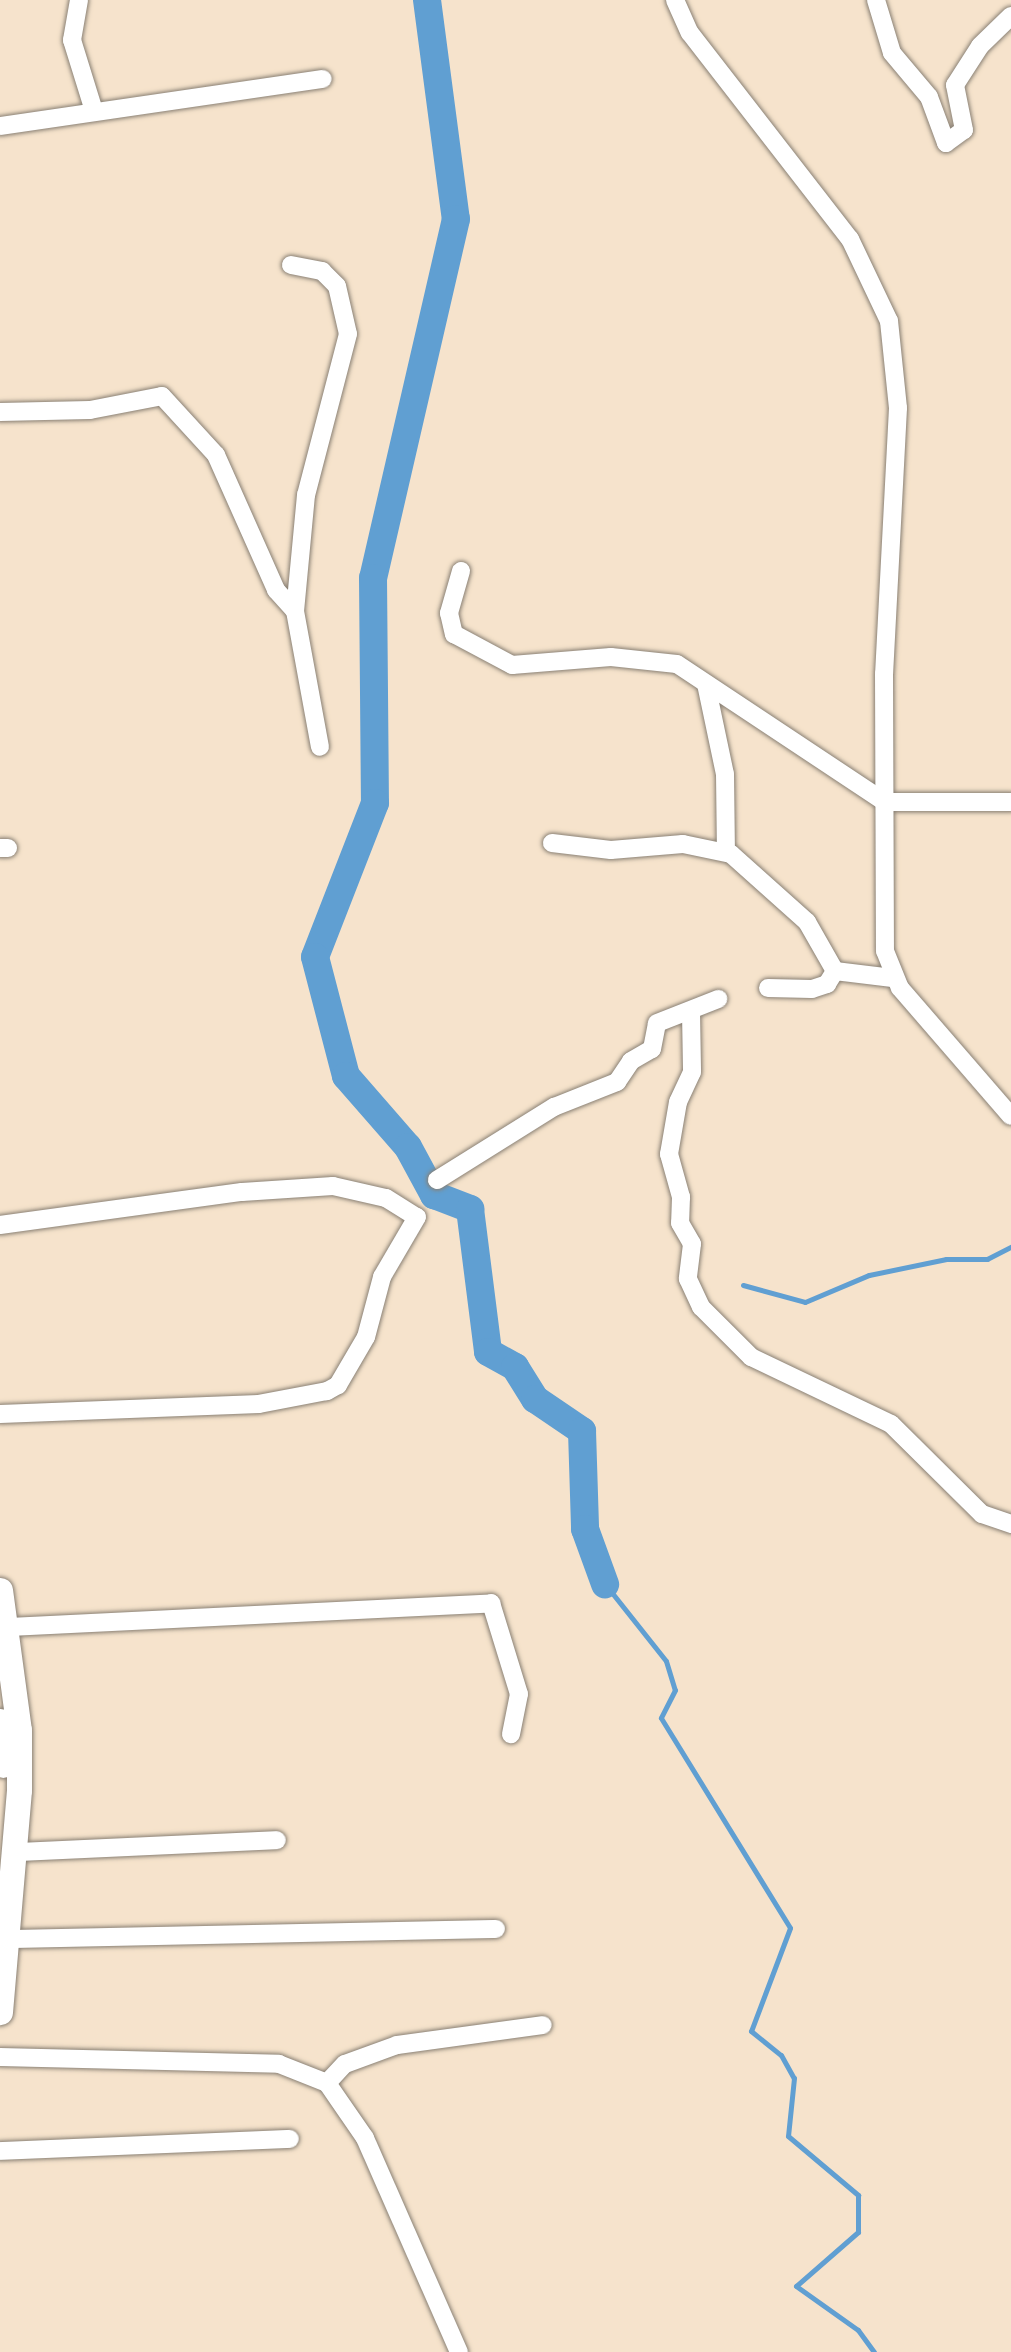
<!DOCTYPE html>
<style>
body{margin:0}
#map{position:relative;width:1011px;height:2352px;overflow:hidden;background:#f6e3cc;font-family:"Libre Bodoni",serif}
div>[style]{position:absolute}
.stream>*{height:5px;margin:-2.5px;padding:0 2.5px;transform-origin:2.5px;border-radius:2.5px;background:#609fd2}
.river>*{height:28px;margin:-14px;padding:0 14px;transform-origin:14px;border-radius:14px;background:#609fd2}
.roads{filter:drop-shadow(0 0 2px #898074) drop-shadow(0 0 2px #898074)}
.minor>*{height:18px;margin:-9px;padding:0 9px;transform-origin:9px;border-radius:9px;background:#fff}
.highway>*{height:25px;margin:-12.5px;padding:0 12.5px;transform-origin:12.5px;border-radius:12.5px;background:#fff}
span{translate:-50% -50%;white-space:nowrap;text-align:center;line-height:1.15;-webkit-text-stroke:8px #fff;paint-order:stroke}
</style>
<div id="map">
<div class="stream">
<div style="left:743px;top:1285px;width:64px;rotate:15.3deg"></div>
<div style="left:805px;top:1302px;width:69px;rotate:-22.9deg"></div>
<div style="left:869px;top:1275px;width:79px;rotate:-11.7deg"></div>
<div style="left:946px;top:1259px;width:41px"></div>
<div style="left:987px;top:1259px;width:27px;rotate:-27deg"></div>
<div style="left:605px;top:1584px;width:98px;rotate:51.6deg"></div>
<div style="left:666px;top:1661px;width:30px;rotate:73deg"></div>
<div style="left:675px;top:1690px;width:31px;rotate:117deg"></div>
<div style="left:661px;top:1718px;width:246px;rotate:58.4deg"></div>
<div style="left:790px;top:1928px;width:110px;rotate:110.7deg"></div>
<div style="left:751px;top:2031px;width:38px;rotate:39deg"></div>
<div style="left:781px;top:2055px;width:26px;rotate:61deg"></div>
<div style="left:794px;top:2078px;width:58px;rotate:95.9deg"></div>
<div style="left:788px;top:2136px;width:92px;rotate:40.1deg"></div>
<div style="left:858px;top:2195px;width:37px;rotate:90deg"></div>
<div style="left:858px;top:2232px;width:82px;rotate:138.9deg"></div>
<div style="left:796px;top:2286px;width:76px;rotate:35.4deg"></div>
<div style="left:858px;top:2330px;width:27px;rotate:54deg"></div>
</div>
<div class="river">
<div style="left:427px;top:0;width:221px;rotate:82.5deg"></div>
<div style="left:456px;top:219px;width:368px;rotate:103deg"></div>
<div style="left:373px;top:578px;width:225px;rotate:89.5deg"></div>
<div style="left:375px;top:803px;width:165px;rotate:111.3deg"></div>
<div style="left:315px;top:957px;width:123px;rotate:75.4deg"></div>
<div style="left:346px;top:1076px;width:94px;rotate:48.9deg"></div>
<div style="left:408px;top:1147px;width:55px;rotate:61.6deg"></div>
<div style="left:434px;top:1195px;width:39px;rotate:21deg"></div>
<div style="left:470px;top:1209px;width:144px;rotate:82.8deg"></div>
<div style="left:488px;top:1352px;width:31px;rotate:29deg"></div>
<div style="left:515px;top:1367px;width:38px;rotate:58deg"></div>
<div style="left:535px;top:1399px;width:57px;rotate:34.2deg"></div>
<div style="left:582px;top:1431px;width:98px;rotate:88.2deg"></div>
<div style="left:585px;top:1529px;width:59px;rotate:70deg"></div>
</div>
<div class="roads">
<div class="minor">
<div style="left:79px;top:0;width:41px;rotate:99.9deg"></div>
<div style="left:72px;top:40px;width:74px;rotate:72.8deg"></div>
<div style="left:675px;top:0;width:36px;rotate:66deg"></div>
<div style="left:690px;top:33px;width:261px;rotate:52.2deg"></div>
<div style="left:850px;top:239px;width:91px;rotate:64.6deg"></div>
<div style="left:889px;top:321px;width:87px;rotate:84.1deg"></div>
<div style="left:898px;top:408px;width:266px;rotate:93deg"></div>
<div style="left:884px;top:674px;width:277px;rotate:89.8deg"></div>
<div style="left:885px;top:951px;width:40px;rotate:68deg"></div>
<div style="left:900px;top:988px;width:169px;rotate:49.1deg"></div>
<div style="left:876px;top:0;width:55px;rotate:73.2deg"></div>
<div style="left:892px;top:53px;width:57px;rotate:49.9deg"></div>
<div style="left:929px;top:97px;width:49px;rotate:69.7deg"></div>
<div style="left:946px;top:143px;width:22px;rotate:-36deg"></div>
<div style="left:964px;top:130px;width:46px;rotate:-101.3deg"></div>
<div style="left:955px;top:85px;width:46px;rotate:-57.3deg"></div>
<div style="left:980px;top:46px;width:43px;rotate:-44.1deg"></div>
<div style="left:0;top:126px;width:326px;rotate:-8.3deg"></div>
<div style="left:291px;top:265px;width:32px;rotate:11deg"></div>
<div style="left:322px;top:271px;width:21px;rotate:45deg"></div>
<div style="left:337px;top:286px;width:49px;rotate:77.1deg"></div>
<div style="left:348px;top:334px;width:166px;rotate:104.6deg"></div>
<div style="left:306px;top:495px;width:117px;rotate:95.4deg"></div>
<div style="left:295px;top:611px;width:138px;rotate:79.6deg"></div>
<div style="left:0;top:412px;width:90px;rotate:-1.3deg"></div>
<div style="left:90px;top:410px;width:73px;rotate:-11deg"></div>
<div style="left:162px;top:396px;width:80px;rotate:47.5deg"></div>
<div style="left:216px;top:455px;width:148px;rotate:66deg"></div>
<div style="left:276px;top:590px;width:28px;rotate:48deg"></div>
<div style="left:461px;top:571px;width:44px;rotate:105.9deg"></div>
<div style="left:449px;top:613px;width:22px;rotate:77deg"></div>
<div style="left:454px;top:634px;width:66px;rotate:28.1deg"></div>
<div style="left:512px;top:665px;width:99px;rotate:-4.6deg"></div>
<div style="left:611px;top:657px;width:66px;rotate:6.1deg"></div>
<div style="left:677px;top:664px;width:250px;rotate:33.6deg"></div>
<div style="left:885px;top:802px;width:126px"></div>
<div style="left:706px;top:684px;width:92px;rotate:78.1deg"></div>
<div style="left:725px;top:774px;width:78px;rotate:89.3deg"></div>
<div style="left:552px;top:843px;width:59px;rotate:6.8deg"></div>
<div style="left:611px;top:850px;width:72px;rotate:-4.8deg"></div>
<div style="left:683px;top:844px;width:49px;rotate:11.8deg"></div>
<div style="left:731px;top:854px;width:102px;rotate:41.8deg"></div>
<div style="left:807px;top:922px;width:56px;rotate:60.3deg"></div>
<div style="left:0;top:848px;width:8px"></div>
<div style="left:835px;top:971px;width:58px;rotate:6.9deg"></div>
<div style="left:768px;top:988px;width:44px;rotate:1.3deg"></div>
<div style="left:812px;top:989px;width:16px;rotate:-18deg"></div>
<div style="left:827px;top:984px;width:15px;rotate:-58deg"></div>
<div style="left:691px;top:1012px;width:60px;rotate:89deg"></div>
<div style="left:692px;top:1072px;width:33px;rotate:115deg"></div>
<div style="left:678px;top:1102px;width:53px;rotate:99.8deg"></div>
<div style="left:669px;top:1154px;width:45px;rotate:74.4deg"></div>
<div style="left:681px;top:1197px;width:26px;rotate:92deg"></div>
<div style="left:680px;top:1223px;width:24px;rotate:60deg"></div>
<div style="left:692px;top:1244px;width:35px;rotate:97deg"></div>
<div style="left:688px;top:1279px;width:31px;rotate:65deg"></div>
<div style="left:701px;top:1307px;width:71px;rotate:45deg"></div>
<div style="left:751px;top:1357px;width:155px;rotate:25.6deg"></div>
<div style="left:891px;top:1424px;width:128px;rotate:44.7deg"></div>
<div style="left:982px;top:1514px;width:31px;rotate:19deg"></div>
<div style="left:437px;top:1180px;width:138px;rotate:-32deg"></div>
<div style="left:554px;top:1107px;width:68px;rotate:-21.6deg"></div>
<div style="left:617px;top:1082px;width:25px;rotate:-56deg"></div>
<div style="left:631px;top:1061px;width:24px;rotate:-30deg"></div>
<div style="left:652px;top:1049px;width:26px;rotate:-79deg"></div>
<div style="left:657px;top:1023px;width:66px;rotate:-21.5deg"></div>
<div style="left:0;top:1225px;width:244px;rotate:-7.8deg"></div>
<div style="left:242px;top:1192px;width:91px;rotate:-3.8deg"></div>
<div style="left:333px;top:1186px;width:54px;rotate:12.8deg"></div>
<div style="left:386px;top:1198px;width:36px;rotate:32deg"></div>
<div style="left:417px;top:1217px;width:69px;rotate:120.3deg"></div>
<div style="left:382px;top:1277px;width:62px;rotate:104.9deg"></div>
<div style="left:366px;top:1337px;width:56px;rotate:120.3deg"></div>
<div style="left:338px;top:1385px;width:13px;rotate:151deg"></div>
<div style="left:327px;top:1391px;width:69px;rotate:169.2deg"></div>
<div style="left:259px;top:1404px;width:259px;rotate:177.8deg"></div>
<div style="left:8px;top:1627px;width:484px;rotate:-2.8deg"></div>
<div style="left:491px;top:1603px;width:95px;rotate:72.9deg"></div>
<div style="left:519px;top:1694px;width:41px;rotate:101.3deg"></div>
<div style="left:17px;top:1852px;width:260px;rotate:-2.6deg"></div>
<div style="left:10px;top:1939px;width:486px;rotate:-1.2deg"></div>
<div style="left:0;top:2057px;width:279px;rotate:1.4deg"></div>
<div style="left:279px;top:2064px;width:52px;rotate:21.6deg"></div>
<div style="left:327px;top:2083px;width:67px;rotate:55.4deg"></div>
<div style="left:365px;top:2138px;width:234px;rotate:66.3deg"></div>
<div style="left:327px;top:2083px;width:26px;rotate:-47deg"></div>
<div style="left:345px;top:2064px;width:55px;rotate:-20.1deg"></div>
<div style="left:397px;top:2045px;width:147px;rotate:-7.8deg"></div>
<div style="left:0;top:2151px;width:290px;rotate:-2.4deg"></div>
</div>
<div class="highway">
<div style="left:0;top:1590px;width:141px;rotate:82.3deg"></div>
<div style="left:19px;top:1730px;width:60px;rotate:90deg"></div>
<div style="left:19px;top:1790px;width:223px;rotate:94.9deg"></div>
<div style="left:0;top:1721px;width:44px;rotate:86.1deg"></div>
</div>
</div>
</div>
